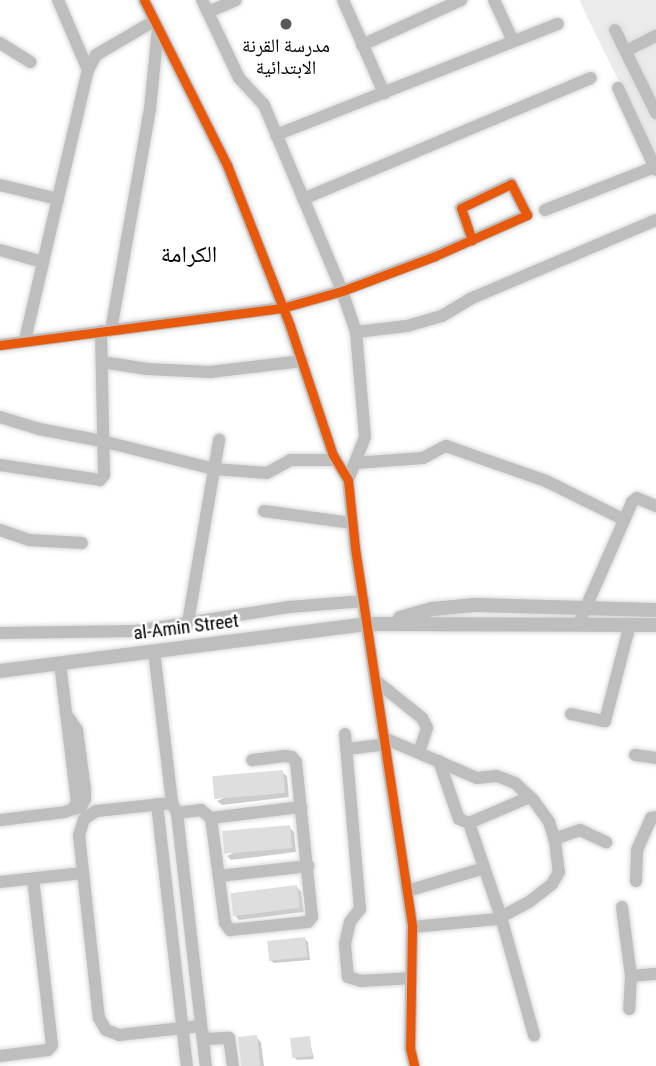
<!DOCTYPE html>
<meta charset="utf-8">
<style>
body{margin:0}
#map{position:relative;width:656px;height:1066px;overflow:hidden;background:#fff;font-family:"Roboto Condensed","Noto Naskh Arabic",sans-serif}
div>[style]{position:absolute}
.green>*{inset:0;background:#ebebeb}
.shadow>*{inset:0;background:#0003}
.building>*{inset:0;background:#dedede;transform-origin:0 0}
.roads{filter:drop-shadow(0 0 2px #dbdbdb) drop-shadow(0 0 2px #dbdbdb)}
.minor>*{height:12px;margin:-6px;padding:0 6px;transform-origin:6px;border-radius:6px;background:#bebebe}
.major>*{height:14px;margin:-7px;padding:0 7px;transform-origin:7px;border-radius:7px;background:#bebebe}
.cycleway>*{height:9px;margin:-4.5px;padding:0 4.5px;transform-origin:4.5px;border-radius:4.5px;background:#e8590c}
.dots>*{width:19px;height:19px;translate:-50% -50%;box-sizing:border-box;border:4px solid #fff;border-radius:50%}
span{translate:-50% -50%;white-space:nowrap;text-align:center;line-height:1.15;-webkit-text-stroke:5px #fff;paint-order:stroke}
.poi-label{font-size:19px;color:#000}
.street-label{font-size:19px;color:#000}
.quarter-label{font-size:23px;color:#000}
</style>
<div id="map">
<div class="green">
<div style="clip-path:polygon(579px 0,656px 0,656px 157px)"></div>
</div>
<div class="shadow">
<div style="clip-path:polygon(282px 772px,287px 776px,289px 797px,222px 805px,217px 801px)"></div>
<div style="clip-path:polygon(289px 827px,294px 832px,296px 852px,231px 860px,227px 856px)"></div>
<div style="clip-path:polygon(297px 887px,301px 892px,304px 912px,239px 920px,235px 916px)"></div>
<div style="clip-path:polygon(305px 939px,308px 942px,310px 960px,274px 963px,270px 960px)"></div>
<div style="clip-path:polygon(256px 1037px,261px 1042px,264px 1066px,242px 1066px)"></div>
<div style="clip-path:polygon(309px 1038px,314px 1059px,297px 1060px,294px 1057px)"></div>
</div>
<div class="building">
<div style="left:283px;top:770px;width:23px;height:71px;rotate:85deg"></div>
<div style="left:290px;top:825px;width:23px;height:68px;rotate:85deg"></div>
<div style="left:297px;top:885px;width:23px;height:67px;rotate:83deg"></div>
<div style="left:305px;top:937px;width:20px;height:38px;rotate:84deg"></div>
<div style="left:257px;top:1035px;width:31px;height:19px;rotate:84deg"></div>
<div style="left:310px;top:1036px;width:20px;height:20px;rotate:84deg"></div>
</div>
<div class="roads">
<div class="minor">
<div style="left:58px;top:0;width:76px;rotate:66.8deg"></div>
<div style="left:144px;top:0;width:185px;rotate:63.3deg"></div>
<div style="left:227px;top:165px;width:173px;rotate:68.6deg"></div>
<div style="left:290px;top:326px;width:136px;rotate:71.6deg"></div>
<div style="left:333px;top:455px;width:29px;rotate:59deg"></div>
<div style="left:348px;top:480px;width:68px;rotate:84.1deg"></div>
<div style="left:355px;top:548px;width:383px;rotate:81.4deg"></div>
<div style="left:412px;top:927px;width:121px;rotate:90.9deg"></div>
<div style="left:410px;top:1048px;width:18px;rotate:77deg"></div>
<div style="left:202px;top:0;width:86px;rotate:64.6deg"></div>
<div style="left:239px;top:78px;width:37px;rotate:47deg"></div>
<div style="left:264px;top:105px;width:202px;rotate:67.2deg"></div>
<div style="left:342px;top:291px;width:43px;rotate:71.1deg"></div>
<div style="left:356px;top:332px;width:105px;rotate:85.1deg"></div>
<div style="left:365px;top:437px;width:46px;rotate:111.6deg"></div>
<div style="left:343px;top:0;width:102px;rotate:66.2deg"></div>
<div style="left:494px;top:0;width:45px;rotate:65.1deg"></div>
<div style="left:208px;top:12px;width:30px;rotate:-23deg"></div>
<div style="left:615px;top:30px;width:93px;rotate:63.7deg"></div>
<div style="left:0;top:43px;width:36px;rotate:32deg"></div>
<div style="left:362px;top:45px;width:109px;rotate:-24.4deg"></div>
<div style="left:626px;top:51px;width:34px;rotate:-27deg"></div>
<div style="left:618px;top:88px;width:90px;rotate:65.1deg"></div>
<div style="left:276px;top:135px;width:303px;rotate:-21.5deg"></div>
<div style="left:0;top:185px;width:60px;rotate:13.6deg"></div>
<div style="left:303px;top:199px;width:312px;rotate:-22.8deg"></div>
<div style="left:545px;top:210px;width:118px;rotate:-21.4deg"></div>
<div style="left:0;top:250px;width:45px;rotate:15.6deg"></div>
<div style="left:111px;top:330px;width:224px;rotate:-80deg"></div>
<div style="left:150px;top:109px;width:80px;rotate:-84.3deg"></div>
<div style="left:356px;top:332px;width:51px;rotate:-6.7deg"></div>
<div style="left:407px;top:326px;width:36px;rotate:-16deg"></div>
<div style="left:442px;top:316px;width:33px;rotate:-31deg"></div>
<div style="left:470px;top:299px;width:202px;rotate:-23deg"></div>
<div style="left:25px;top:340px;width:277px;rotate:-76.9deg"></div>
<div style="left:88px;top:70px;width:17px;rotate:-62deg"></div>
<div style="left:96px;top:55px;width:67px;rotate:-30.4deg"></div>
<div style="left:0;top:345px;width:284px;rotate:-7.5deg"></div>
<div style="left:282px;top:308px;width:62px;rotate:-15.8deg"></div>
<div style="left:342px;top:291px;width:99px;rotate:-20.6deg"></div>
<div style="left:435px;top:256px;width:101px;rotate:-24deg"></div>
<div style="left:527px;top:215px;width:35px;rotate:-117deg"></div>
<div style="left:511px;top:184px;width:55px;rotate:154.4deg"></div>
<div style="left:461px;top:208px;width:34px;rotate:71deg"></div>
<div style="left:102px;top:362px;width:46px;rotate:8.8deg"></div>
<div style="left:147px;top:369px;width:63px;rotate:2.7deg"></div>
<div style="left:210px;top:372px;width:93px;rotate:-6.8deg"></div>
<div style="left:0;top:417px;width:41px;rotate:17.1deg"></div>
<div style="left:39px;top:429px;width:64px;rotate:10.8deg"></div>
<div style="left:102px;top:441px;width:115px;rotate:14deg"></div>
<div style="left:214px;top:469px;width:53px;rotate:4.3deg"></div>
<div style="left:267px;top:473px;width:26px;rotate:-29deg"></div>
<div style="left:290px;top:460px;width:46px"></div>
<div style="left:355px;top:463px;width:68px;rotate:-4.2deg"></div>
<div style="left:423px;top:458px;width:26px;rotate:-28deg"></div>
<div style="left:446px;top:446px;width:106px;rotate:19.3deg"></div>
<div style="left:546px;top:481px;width:86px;rotate:26.3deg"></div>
<div style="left:0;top:465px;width:101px;rotate:8.5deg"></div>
<div style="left:100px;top:480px;width:6px;rotate:-51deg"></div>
<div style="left:104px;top:475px;width:144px;rotate:-91.2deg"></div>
<div style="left:264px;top:511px;width:89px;rotate:7.8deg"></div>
<div style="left:0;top:530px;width:31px;rotate:19deg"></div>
<div style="left:29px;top:540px;width:53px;rotate:3.2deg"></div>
<div style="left:188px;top:622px;width:185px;rotate:-80.3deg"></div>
<div style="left:579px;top:623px;width:132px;rotate:-66.3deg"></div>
<div style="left:632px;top:502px;width:6px;rotate:-39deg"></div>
<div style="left:637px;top:498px;width:21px;rotate:23deg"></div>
<div style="left:0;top:633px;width:136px;rotate:-0.8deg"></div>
<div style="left:136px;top:631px;width:155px;rotate:-8.9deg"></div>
<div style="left:289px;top:607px;width:75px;rotate:-4.6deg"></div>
<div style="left:154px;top:651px;width:153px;rotate:83.2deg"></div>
<div style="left:172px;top:803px;width:11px;rotate:63deg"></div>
<div style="left:177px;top:813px;width:24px;rotate:-7deg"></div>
<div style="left:201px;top:810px;width:13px;rotate:39deg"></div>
<div style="left:211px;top:818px;width:106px;rotate:82.4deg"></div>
<div style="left:225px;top:923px;width:9px;rotate:54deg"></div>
<div style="left:230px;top:930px;width:78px;rotate:-5.9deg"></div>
<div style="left:308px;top:922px;width:6px;rotate:-51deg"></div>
<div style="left:312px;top:917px;width:156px;rotate:-95.9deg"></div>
<div style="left:296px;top:762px;width:6px;rotate:-129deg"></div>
<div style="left:292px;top:757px;width:7px;rotate:-172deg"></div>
<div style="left:285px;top:756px;width:33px;rotate:173deg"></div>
<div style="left:376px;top:681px;width:59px;rotate:38.8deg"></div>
<div style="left:422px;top:718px;width:11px;rotate:63deg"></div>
<div style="left:427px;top:728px;width:25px;rotate:108deg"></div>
<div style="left:571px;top:714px;width:35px;rotate:12deg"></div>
<div style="left:605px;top:721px;width:100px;rotate:-75.5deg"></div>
<div style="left:69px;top:718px;width:14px;rotate:56deg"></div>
<div style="left:77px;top:730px;width:60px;rotate:82.3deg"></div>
<div style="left:85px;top:789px;width:10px;rotate:90deg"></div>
<div style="left:85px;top:799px;width:9px;rotate:117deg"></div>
<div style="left:81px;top:807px;width:7px;rotate:164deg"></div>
<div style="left:345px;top:734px;width:176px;rotate:85.1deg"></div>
<div style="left:360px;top:909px;width:16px;rotate:128deg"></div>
<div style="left:350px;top:922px;width:23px;rotate:103deg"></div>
<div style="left:345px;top:944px;width:33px;rotate:85deg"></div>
<div style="left:348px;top:977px;width:14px;rotate:17deg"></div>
<div style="left:361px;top:981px;width:50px;rotate:-3.4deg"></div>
<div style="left:384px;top:738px;width:101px;rotate:23.3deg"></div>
<div style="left:477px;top:778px;width:20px;rotate:-6deg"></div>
<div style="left:497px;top:776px;width:19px;rotate:21deg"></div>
<div style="left:515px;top:783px;width:26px;rotate:43deg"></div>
<div style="left:534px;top:801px;width:26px;rotate:54deg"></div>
<div style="left:549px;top:822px;width:20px;rotate:72deg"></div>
<div style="left:555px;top:841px;width:31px;rotate:83deg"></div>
<div style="left:559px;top:872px;width:14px;rotate:120deg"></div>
<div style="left:552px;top:884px;width:29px;rotate:142deg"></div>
<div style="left:529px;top:902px;width:36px;rotate:152deg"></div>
<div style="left:497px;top:919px;width:85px;rotate:174.6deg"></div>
<div style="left:347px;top:749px;width:38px;rotate:-7deg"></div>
<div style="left:635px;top:755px;width:21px;rotate:8deg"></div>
<div style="left:439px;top:761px;width:61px;rotate:71deg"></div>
<div style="left:459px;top:819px;width:11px;rotate:22deg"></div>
<div style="left:469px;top:823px;width:99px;rotate:71.2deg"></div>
<div style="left:501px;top:917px;width:123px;rotate:74.4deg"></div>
<div style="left:172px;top:803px;width:76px;rotate:174deg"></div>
<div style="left:96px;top:811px;width:14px;rotate:146deg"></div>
<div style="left:84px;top:819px;width:17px;rotate:107deg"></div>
<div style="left:79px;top:835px;width:184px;rotate:83.8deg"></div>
<div style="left:99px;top:1018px;width:14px;rotate:60deg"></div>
<div style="left:106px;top:1030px;width:14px;rotate:21deg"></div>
<div style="left:119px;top:1035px;width:82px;rotate:-6.3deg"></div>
<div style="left:157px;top:804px;width:264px;rotate:83.5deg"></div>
<div style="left:177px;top:813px;width:255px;rotate:83.5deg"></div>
<div style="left:211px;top:818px;width:91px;rotate:-7deg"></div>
<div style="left:1px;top:820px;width:64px;rotate:-7.1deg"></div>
<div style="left:65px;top:812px;width:9px;rotate:-21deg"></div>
<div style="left:73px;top:809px;width:8px;rotate:-60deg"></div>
<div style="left:77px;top:802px;width:140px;rotate:-97deg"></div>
<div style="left:469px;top:823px;width:66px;rotate:-23.1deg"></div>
<div style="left:554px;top:839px;width:28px;rotate:-19deg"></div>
<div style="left:580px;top:830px;width:29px;rotate:25deg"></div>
<div style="left:219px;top:876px;width:90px;rotate:-6.4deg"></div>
<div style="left:636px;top:881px;width:31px;rotate:-88deg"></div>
<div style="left:637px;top:850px;width:35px;rotate:-66deg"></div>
<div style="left:651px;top:818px;width:5px;rotate:-11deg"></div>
<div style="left:0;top:882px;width:83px;rotate:-6.2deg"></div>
<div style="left:407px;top:891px;width:80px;rotate:-16.6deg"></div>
<div style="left:622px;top:907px;width:70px;rotate:82.6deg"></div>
<div style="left:631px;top:976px;width:33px;rotate:93deg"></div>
<div style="left:631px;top:976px;width:25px;rotate:-5deg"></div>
<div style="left:202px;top:1033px;width:8px;rotate:50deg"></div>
<div style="left:207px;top:1039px;width:22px;rotate:-3deg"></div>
<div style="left:229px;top:1038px;width:28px;rotate:82deg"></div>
<div style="left:0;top:1056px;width:48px;rotate:-7.1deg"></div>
<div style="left:48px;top:1050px;width:6px;rotate:-51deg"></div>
<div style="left:52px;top:1045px;width:167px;rotate:-96.5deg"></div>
</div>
<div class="major">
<div style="left:400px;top:618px;width:33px;rotate:-16deg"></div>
<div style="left:432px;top:609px;width:43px;rotate:-5.3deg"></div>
<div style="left:475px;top:605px;width:181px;rotate:1.6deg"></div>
<div style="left:0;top:671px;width:370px;rotate:-7.3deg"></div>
<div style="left:367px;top:624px;width:289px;rotate:0.2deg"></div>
</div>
</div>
<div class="cycleway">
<div style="left:144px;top:0;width:185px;rotate:63.3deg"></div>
<div style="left:227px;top:165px;width:173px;rotate:68.6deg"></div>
<div style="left:290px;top:326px;width:136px;rotate:71.6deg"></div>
<div style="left:333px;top:455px;width:29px;rotate:59deg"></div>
<div style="left:348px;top:480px;width:68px;rotate:84.1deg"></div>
<div style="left:355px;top:548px;width:383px;rotate:81.4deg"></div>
<div style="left:412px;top:927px;width:121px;rotate:90.9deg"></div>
<div style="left:410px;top:1048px;width:18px;rotate:77deg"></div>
<div style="left:0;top:345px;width:284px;rotate:-7.5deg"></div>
<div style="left:282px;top:308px;width:62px;rotate:-15.8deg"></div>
<div style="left:342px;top:291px;width:99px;rotate:-20.6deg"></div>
<div style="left:435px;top:256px;width:101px;rotate:-24deg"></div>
<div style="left:527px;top:215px;width:35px;rotate:-117deg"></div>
<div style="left:511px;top:184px;width:55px;rotate:154.4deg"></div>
<div style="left:461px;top:208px;width:34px;rotate:71deg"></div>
</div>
<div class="dots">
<div style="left:286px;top:24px;background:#595959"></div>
</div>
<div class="poi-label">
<span style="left:286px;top:57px">مدرسة القرنة<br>الابتدائية</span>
</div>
<div class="street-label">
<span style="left:186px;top:627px;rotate:-7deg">al-Amin Street</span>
</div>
<div class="quarter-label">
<span style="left:189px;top:255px">الكرامة</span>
</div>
</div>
